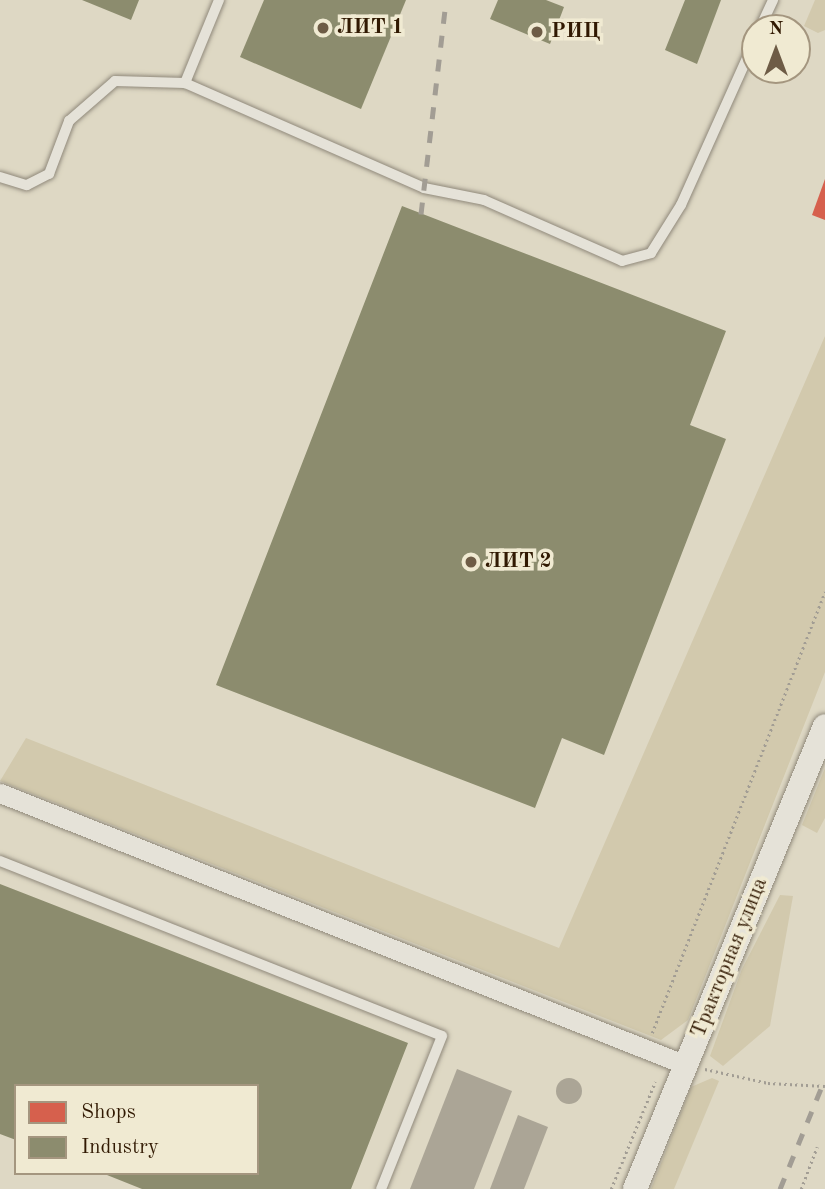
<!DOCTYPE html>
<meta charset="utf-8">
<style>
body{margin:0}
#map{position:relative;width:825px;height:1189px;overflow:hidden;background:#ded8c4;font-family:"Old Standard TT",serif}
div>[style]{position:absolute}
.green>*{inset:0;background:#d2c9ad}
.shops>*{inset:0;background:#d6604d}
.industry>*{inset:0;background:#8c8c6e}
.building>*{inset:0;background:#aba596}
.round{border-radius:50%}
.path>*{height:2.5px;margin-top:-1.25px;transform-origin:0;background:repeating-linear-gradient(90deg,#a29d94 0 2px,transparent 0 5.5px)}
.roads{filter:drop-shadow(0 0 2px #90897b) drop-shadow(0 0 2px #90897b)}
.service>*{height:10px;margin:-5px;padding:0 5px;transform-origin:5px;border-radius:5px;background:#e5e2d8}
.minor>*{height:19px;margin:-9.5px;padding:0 9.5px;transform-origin:9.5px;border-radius:9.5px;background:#e5e2d8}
.tertiary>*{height:24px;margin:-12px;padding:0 12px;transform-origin:12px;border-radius:12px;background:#e5e2d8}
.rail>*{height:5px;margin-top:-2.5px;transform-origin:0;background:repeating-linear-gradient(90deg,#a29d94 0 12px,transparent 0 24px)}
.dots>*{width:19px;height:19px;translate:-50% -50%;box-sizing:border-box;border:4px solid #f0ead2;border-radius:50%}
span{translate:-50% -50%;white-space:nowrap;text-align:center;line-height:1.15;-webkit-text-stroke:7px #f0ead2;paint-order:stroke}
.poi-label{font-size:21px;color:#311902;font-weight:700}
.left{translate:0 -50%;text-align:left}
.street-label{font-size:21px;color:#311902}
.legend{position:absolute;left:14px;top:1084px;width:245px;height:91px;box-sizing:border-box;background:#f0ead2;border:2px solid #a4967f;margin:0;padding:9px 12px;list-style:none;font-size:21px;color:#311902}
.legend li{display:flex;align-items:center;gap:14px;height:35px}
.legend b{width:35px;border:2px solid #a4967f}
.north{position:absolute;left:741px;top:14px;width:70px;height:70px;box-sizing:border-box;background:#f0ead2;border:2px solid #a4967f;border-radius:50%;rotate:0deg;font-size:19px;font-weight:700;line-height:28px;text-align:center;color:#311902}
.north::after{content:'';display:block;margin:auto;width:24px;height:32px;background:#6e5c46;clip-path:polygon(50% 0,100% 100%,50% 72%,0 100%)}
</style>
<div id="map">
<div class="green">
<div style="clip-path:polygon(815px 0,825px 0,825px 30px,818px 33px,804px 26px)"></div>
<div style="clip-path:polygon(825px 336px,825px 672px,688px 1020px,661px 1040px,0 781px,26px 738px,559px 948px)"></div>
<div style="clip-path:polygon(825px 768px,825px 818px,817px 833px,802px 825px)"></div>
<div style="clip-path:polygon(780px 895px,793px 896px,770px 1026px,723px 1066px,710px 1056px,742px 969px)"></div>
<div style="clip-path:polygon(712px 1078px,719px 1081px,674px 1189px,651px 1189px,691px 1087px)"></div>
</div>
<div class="shops">
<div style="clip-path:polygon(825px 179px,825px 220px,812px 215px)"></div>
</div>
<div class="industry">
<div style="clip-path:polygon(82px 0,139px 0,131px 20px)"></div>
<div style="clip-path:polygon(264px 0,406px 0,361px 109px,240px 57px)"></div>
<div style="clip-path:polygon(498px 0,546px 0,564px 7px,550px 44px,490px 19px)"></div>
<div style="clip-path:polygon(685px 0,721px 0,697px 64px,665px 50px)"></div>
<div style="clip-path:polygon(402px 206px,726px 331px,690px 425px,726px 439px,604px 755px,562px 738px,535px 808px,216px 685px)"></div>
<div style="clip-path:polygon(0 884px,408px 1043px,351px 1189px,142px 1189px,102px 1173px,257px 1173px,257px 1086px,16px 1086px,16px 1140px,0 1134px)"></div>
</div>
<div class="building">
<div style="clip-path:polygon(457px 1069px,512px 1091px,474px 1189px,410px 1189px)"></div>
<div class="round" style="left:556px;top:1078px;width:26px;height:26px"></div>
<div style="clip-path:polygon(518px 1115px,548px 1127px,524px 1189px,490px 1189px)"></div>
</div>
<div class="path">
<div style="left:652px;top:1033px;width:474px;rotate:-68.6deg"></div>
<div style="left:705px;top:1069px;width:65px;rotate:12.5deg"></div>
<div style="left:768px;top:1083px;width:57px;rotate:3deg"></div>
<div style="left:611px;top:1189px;width:116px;rotate:-67.6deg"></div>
<div style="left:801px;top:1189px;width:45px;rotate:-69.1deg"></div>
</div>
<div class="roads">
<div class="service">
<div style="left:219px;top:0;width:90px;rotate:112.3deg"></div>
<div style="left:185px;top:83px;width:261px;rotate:23.7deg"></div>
<div style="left:424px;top:188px;width:61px;rotate:11.3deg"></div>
<div style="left:484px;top:200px;width:151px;rotate:23.8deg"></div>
<div style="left:622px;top:261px;width:30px;rotate:-15deg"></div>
<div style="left:651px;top:253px;width:57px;rotate:-58deg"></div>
<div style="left:681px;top:205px;width:181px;rotate:-65.8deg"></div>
<div style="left:760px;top:28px;width:31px;rotate:-65deg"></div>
<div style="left:0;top:177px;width:28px;rotate:17deg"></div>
<div style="left:27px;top:185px;width:25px;rotate:-27deg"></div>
<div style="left:49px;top:174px;width:57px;rotate:-69.3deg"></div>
<div style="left:69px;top:121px;width:61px;rotate:-41deg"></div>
<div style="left:115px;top:81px;width:70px;rotate:1.6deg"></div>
<div style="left:0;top:861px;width:475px;rotate:21.6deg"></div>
<div style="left:442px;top:1036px;width:165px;rotate:111.7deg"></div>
</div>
<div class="minor">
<div style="left:0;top:793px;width:738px;rotate:21.63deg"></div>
</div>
<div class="tertiary">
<div style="left:635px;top:1189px;width:500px;rotate:-67.69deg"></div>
</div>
</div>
<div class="rail">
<div style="left:421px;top:214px;width:215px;rotate:-83.3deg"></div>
<div style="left:780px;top:1189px;width:119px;rotate:-67.8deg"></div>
</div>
<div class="dots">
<div style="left:323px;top:28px;background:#6e5c46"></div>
<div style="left:537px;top:32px;background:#6e5c46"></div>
<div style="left:471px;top:562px;background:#6e5c46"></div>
</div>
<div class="poi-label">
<span class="left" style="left:337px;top:28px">ЛИТ 1</span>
<span class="left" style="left:551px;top:32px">РИЦ</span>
<span class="left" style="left:485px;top:562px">ЛИТ 2</span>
</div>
<div class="street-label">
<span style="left:730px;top:958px;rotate:-68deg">Тракторная улица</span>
</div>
<ul class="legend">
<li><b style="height:19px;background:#d6604d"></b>Shops</li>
<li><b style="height:19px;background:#8c8c6e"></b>Industry</li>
</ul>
<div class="north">N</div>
</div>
